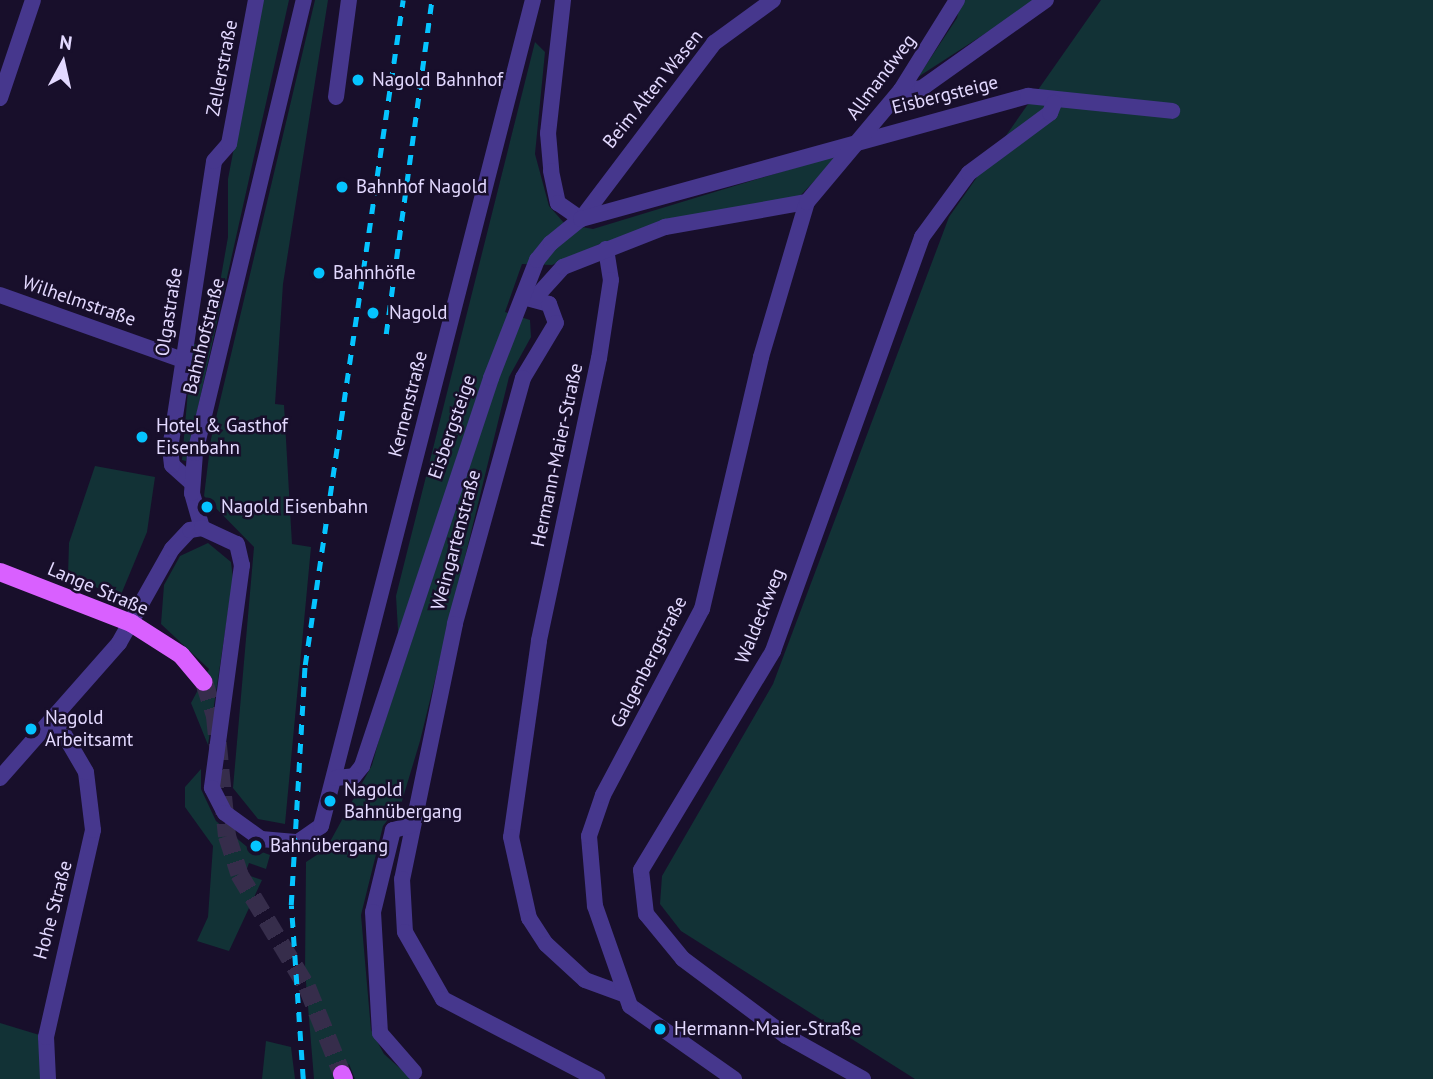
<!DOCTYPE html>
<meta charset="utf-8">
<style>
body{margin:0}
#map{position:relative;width:1433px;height:1079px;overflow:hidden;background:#180f2b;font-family:"PT Sans",sans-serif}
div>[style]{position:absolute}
.green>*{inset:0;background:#123236}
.primary-tunnel>*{height:18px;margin-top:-9px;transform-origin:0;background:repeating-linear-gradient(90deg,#362d4b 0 18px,transparent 0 27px)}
.minor>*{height:16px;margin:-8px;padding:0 8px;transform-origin:8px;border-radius:8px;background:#46378d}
.primary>*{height:18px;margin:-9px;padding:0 9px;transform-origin:9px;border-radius:9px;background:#d960ff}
.rail>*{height:4.5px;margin-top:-2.25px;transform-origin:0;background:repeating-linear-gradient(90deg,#05c4ff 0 10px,transparent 0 19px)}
.dots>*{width:19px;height:19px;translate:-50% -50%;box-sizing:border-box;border:4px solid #180f2b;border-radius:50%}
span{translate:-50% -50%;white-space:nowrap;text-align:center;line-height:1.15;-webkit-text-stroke:5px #180f2b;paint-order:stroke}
.street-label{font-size:19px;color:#e3d9ff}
.poi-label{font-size:19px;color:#e3d9ff}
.left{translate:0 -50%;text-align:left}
.north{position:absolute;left:28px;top:28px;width:70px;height:70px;-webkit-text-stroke:5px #180f2b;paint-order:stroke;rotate:8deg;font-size:19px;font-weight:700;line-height:28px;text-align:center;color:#e3d9ff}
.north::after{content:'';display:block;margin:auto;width:24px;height:32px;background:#e3d9ff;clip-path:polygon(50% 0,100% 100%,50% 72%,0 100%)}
</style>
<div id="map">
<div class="green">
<div style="clip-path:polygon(262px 0,289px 0,186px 461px,182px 460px,192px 344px,209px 345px,228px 237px,228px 179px)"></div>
<div style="clip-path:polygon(315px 0,328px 0,283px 284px,275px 404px,284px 405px,292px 544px,311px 547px,285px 824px,258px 819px,233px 788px,254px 547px,204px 496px,211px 439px)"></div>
<div style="clip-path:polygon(961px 0,1037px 0,918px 77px,957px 18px)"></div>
<div style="clip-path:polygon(1101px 0,1433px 0,1433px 1079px,915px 1079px,681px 931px,660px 904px,662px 876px,773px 684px,949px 217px)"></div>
<div style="clip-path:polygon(535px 42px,545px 52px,535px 154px,549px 206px,565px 224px,593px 229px,840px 154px,800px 196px,602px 243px,552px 265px,522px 264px,505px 312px,530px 320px,531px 337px,509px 377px,420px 741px,402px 801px,383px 826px,361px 915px,371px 1030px,384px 1054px,412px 1079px,355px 1079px,349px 1064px,339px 1079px,314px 1079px,305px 970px,306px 862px,326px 849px,372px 765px,400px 664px,396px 596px)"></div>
<div style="clip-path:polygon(95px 466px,155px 477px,147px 532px,120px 597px,68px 576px,69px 543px)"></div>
<div style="clip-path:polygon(208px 543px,231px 562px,233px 579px,208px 745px,191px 703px,209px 669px,161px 624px,164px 585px,180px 556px)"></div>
<div style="clip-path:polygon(201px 769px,201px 789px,216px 821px,246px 846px,270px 855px,266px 869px,249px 863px,245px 874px,262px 880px,229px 951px,197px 941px,208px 917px,213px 846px,185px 807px,185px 787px)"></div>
<div style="clip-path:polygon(0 1023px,46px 1037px,48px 1079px,0 1079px)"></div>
<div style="clip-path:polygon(266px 1041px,291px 1047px,295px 1079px,262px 1079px)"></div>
</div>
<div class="primary-tunnel">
<div style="left:204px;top:682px;width:36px;rotate:72deg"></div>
<div style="left:215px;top:716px;width:121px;rotate:84.3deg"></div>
<div style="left:227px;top:836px;width:40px;rotate:72deg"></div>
<div style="left:239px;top:874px;width:132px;rotate:59deg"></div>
<div style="left:307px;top:987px;width:94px;rotate:68.1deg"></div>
</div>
<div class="minor">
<div style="left:563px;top:0;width:134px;rotate:96.4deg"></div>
<div style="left:548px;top:133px;width:38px;rotate:85deg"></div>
<div style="left:551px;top:171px;width:33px;rotate:78deg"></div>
<div style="left:558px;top:203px;width:28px;rotate:35deg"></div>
<div style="left:901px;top:90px;width:21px;rotate:-5deg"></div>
<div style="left:922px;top:88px;width:152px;rotate:-35.4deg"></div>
<div style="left:336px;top:97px;width:98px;rotate:-82.4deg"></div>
<div style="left:0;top:98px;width:103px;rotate:-71.4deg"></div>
<div style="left:581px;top:219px;width:221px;rotate:-52.9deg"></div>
<div style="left:714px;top:43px;width:73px;rotate:-36.1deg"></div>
<div style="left:606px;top:249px;width:31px;rotate:81deg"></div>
<div style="left:611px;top:280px;width:79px;rotate:98.7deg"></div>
<div style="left:599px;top:358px;width:289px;rotate:102deg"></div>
<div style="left:539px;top:641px;width:198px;rotate:98.1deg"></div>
<div style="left:511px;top:837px;width:83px;rotate:77.5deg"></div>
<div style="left:529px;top:918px;width:31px;rotate:57deg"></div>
<div style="left:546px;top:944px;width:53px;rotate:42.7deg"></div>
<div style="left:585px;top:980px;width:40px;rotate:20.2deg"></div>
<div style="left:0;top:295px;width:194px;rotate:19.6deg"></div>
<div style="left:523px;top:297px;width:27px;rotate:15deg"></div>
<div style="left:549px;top:304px;width:20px;rotate:70deg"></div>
<div style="left:556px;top:323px;width:64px;rotate:121deg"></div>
<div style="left:523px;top:378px;width:255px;rotate:105.5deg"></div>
<div style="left:455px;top:624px;width:260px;rotate:101.7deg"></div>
<div style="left:402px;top:879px;width:53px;rotate:86.8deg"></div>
<div style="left:405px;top:932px;width:77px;rotate:60.4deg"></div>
<div style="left:443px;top:999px;width:174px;rotate:27.5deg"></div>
<div style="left:535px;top:298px;width:42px;rotate:-47.9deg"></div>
<div style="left:563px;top:267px;width:110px;rotate:-21.4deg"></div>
<div style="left:665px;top:227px;width:144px;rotate:-10deg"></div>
<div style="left:192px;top:483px;width:27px;rotate:-138deg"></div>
<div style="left:172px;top:465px;width:16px;rotate:-97deg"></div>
<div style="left:170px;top:449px;width:291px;rotate:-81.3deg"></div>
<div style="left:214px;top:161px;width:23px;rotate:-49deg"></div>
<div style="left:229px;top:144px;width:147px;rotate:-79.4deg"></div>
<div style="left:202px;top:528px;width:36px;rotate:-106deg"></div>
<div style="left:192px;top:493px;width:40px;rotate:-85.7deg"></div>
<div style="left:195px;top:453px;width:466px;rotate:-76.5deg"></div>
<div style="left:0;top:778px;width:180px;rotate:-48.6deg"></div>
<div style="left:119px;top:643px;width:108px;rotate:-60.6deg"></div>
<div style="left:172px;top:549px;width:26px;rotate:-47deg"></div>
<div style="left:190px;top:530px;width:12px;rotate:-9deg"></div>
<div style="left:202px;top:528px;width:38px;rotate:25deg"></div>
<div style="left:237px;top:544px;width:22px;rotate:77deg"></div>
<div style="left:242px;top:565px;width:225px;rotate:97.7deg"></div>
<div style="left:212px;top:788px;width:28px;rotate:63deg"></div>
<div style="left:225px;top:813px;width:44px;rotate:35.8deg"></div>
<div style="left:261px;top:839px;width:37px;rotate:5deg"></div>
<div style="left:298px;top:842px;width:28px;rotate:-35deg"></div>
<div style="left:321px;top:826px;width:853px;rotate:-75.61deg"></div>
<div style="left:336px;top:778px;width:18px;rotate:-6deg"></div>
<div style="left:354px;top:776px;width:13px;rotate:-51deg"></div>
<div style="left:362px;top:766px;width:409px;rotate:-71.6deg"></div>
<div style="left:491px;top:378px;width:127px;rotate:-68.7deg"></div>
<div style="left:537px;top:260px;width:22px;rotate:-51deg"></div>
<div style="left:551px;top:243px;width:38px;rotate:-39deg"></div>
<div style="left:581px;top:219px;width:464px;rotate:-15.4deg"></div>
<div style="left:1028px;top:96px;width:145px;rotate:5.9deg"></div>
<div style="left:412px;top:825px;width:20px;rotate:165deg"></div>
<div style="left:393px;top:830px;width:84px;rotate:103.7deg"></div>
<div style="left:373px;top:912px;width:121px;rotate:86.7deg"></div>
<div style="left:380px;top:1033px;width:52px;rotate:48.9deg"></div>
<div style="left:48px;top:1079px;width:42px;rotate:-92.7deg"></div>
<div style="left:46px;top:1037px;width:212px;rotate:-77.2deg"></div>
<div style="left:93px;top:830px;width:58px;rotate:-96.9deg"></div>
<div style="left:86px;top:772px;width:64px;rotate:-120.2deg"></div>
<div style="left:734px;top:1079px;width:127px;rotate:-144.9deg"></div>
<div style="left:630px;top:1006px;width:106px;rotate:-109.3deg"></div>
<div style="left:595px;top:906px;width:70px;rotate:-94.9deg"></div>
<div style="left:589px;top:836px;width:43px;rotate:-71.1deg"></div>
<div style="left:603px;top:795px;width:211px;rotate:-62deg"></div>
<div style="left:702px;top:609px;width:259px;rotate:-76.8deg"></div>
<div style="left:761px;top:357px;width:162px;rotate:-73.5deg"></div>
<div style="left:807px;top:202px;width:146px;rotate:-50deg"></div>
<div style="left:901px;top:90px;width:106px;rotate:-58.1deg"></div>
<div style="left:863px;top:1079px;width:88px;rotate:-150.8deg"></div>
<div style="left:786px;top:1036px;width:129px;rotate:-143.2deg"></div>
<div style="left:683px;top:959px;width:58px;rotate:-129.4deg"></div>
<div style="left:646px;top:914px;width:44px;rotate:-96.5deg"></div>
<div style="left:641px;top:870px;width:256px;rotate:-58.9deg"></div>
<div style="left:773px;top:651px;width:440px;rotate:-70.2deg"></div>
<div style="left:922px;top:237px;width:79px;rotate:-53.7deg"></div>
<div style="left:969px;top:173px;width:101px;rotate:-36.5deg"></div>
<div style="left:1050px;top:113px;width:11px;rotate:-68deg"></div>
</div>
<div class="primary">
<div style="left:0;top:572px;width:141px;rotate:21.3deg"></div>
<div style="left:131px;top:623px;width:59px;rotate:32.6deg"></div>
<div style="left:181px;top:655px;width:35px;rotate:50deg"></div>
<div style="left:342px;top:1074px;width:5px;rotate:68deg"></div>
</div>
<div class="rail">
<div style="left:386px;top:334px;width:337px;rotate:-82.2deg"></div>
<div style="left:303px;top:1079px;width:174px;rotate:-93.9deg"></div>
<div style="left:291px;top:905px;width:240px;rotate:-86.7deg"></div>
<div style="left:305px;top:665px;width:672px;rotate:-81.62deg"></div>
</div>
<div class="dots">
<div style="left:358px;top:80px;background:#05c4ff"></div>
<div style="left:342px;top:187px;background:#05c4ff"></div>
<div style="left:319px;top:273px;background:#05c4ff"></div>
<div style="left:373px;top:313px;background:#05c4ff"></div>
<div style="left:142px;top:437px;background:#05c4ff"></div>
<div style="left:207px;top:507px;background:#05c4ff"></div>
<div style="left:31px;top:729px;background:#05c4ff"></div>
<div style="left:330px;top:801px;background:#05c4ff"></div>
<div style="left:256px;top:846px;background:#05c4ff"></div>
<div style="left:660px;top:1029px;background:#05c4ff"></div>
</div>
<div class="street-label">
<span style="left:222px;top:68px;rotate:-79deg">Zellerstraße</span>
<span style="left:881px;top:77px;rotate:-53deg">Allmandweg</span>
<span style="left:653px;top:89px;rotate:-51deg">Beim Alten Wasen</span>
<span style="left:945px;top:95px;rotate:-14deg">Eisbergsteige</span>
<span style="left:79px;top:301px;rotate:19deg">Wilhelmstraße</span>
<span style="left:169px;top:312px;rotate:-81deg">Olgastraße</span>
<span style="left:204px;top:336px;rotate:-76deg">Bahnhofstraße</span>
<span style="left:408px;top:404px;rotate:-76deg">Kernenstraße</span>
<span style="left:452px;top:427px;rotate:-71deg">Eisbergsteige</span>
<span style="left:557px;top:455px;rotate:-78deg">Hermann-Maier-Straße</span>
<span style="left:456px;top:540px;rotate:-75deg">Weingartenstraße</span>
<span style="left:98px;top:589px;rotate:23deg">Lange Straße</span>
<span style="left:760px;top:616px;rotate:-68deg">Waldeckweg</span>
<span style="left:649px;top:662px;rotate:-63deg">Galgenbergstraße</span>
<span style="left:53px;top:910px;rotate:-75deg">Hohe Straße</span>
</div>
<div class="poi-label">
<span class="left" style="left:372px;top:80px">Nagold Bahnhof</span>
<span class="left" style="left:356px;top:187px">Bahnhof Nagold</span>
<span class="left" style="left:333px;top:273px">Bahnhöfle</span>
<span class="left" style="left:389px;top:313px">Nagold</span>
<span class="left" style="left:156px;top:437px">Hotel &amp; Gasthof<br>Eisenbahn</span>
<span class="left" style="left:221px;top:507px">Nagold Eisenbahn</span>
<span class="left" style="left:45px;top:729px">Nagold<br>Arbeitsamt</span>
<span class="left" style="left:344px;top:801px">Nagold<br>Bahnübergang</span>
<span class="left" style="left:270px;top:846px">Bahnübergang</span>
<span class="left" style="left:674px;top:1029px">Hermann-Maier-Straße</span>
</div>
<div class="north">N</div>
</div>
